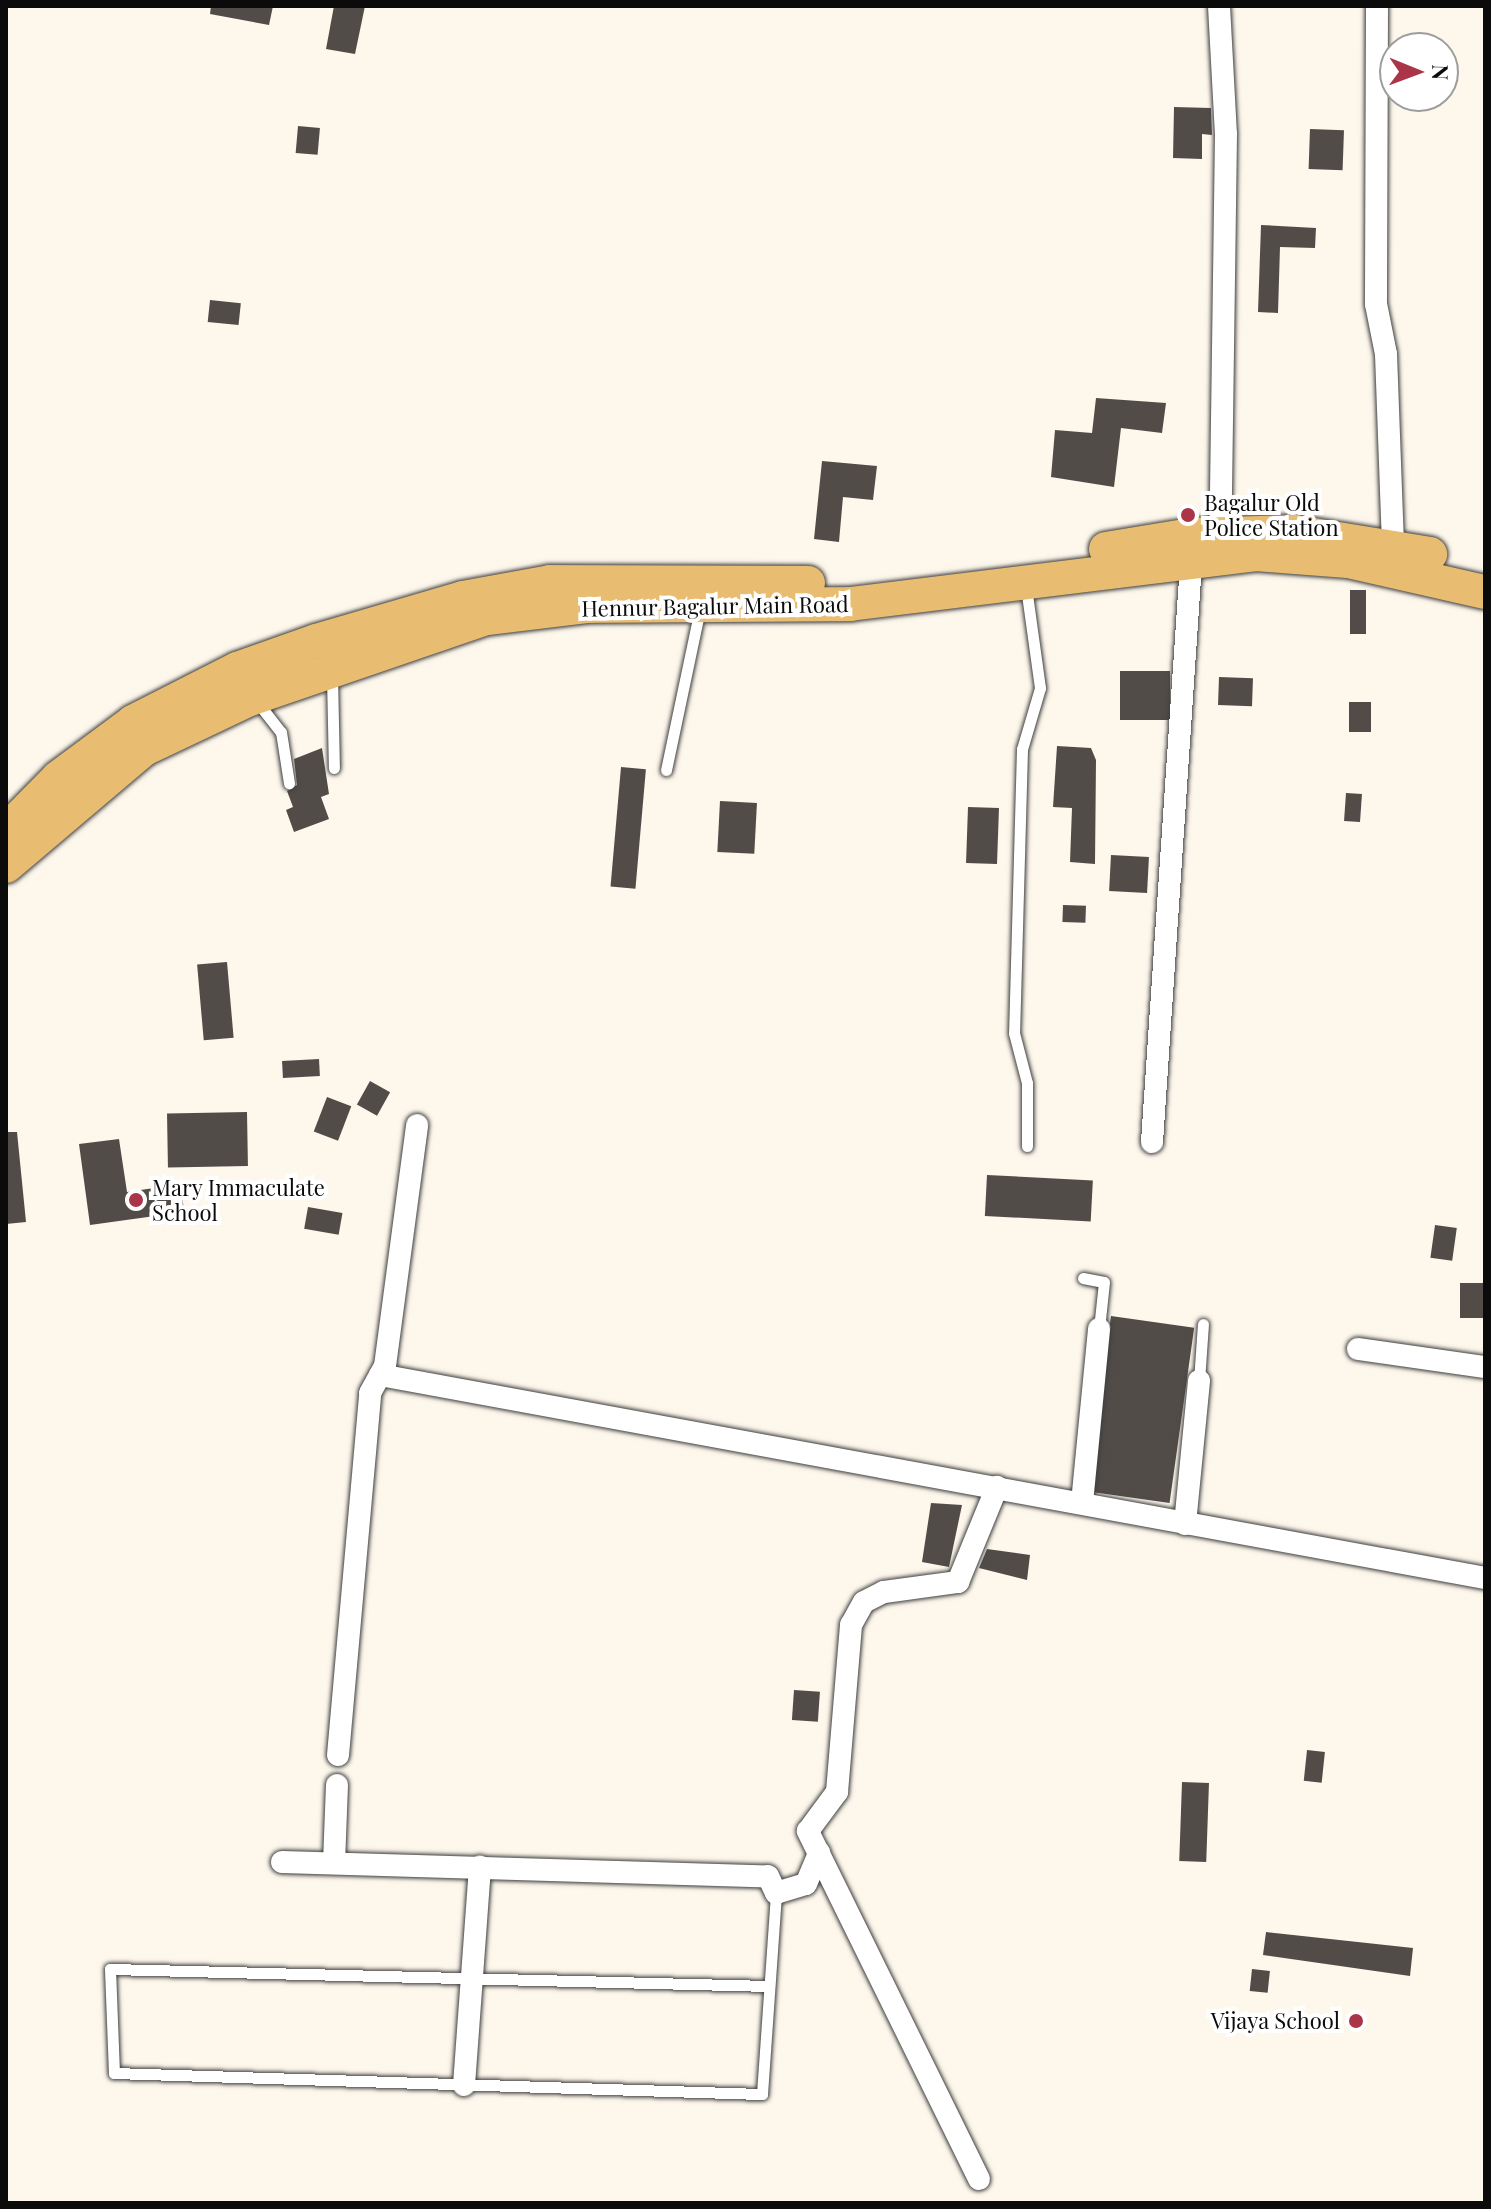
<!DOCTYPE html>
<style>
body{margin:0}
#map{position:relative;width:1491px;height:2209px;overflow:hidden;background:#fdf7ec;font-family:"Playfair Display",serif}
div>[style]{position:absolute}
.building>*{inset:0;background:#524c49;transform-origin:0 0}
.roads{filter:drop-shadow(0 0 2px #3e3e3e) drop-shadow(0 0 2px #3e3e3e)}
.service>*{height:11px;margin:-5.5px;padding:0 5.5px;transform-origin:5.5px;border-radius:5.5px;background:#fff}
.minor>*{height:22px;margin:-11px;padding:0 11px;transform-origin:11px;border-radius:11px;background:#fff}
.primary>*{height:34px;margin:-17px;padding:0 17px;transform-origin:17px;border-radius:17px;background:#e8bc71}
.dots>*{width:22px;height:22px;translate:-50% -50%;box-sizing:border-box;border:4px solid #fff;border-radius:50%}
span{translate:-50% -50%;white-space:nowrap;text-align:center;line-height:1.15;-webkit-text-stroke:8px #fff;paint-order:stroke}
.poi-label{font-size:22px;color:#0b0b0b}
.left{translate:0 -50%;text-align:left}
.right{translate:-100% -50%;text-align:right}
.street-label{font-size:22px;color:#0b0b0b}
.frame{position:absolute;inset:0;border:8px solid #0b0b0b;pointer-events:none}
.north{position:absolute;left:1379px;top:32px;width:80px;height:80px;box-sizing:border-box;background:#fff;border:2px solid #9d9d9d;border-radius:50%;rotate:91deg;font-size:22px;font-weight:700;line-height:32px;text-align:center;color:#0b0b0b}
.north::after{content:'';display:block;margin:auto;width:28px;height:36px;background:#aa3549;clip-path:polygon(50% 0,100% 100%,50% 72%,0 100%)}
</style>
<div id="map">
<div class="building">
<div style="clip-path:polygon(211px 6px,273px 6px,269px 25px,210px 14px)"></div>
<div style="clip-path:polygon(334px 6px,365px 6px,355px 54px,326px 49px)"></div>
<div style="clip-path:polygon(1174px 107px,1211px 108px,1212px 135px,1202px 134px,1202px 159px,1173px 158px)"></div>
<div style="left:298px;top:126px;width:22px;height:27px;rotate:5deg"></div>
<div style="left:1310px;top:129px;width:34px;height:40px;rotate:2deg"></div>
<div style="clip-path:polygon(1261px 225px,1316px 228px,1315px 248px,1280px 247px,1278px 313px,1258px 312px)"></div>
<div style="left:210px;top:300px;width:31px;height:22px;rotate:6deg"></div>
<div style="clip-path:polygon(1096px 398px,1166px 403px,1162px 433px,1121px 428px,1114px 487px,1051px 477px,1055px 430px,1092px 433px)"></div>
<div style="clip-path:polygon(822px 461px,877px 466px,873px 500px,843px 497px,839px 542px,814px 539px)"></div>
<div style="left:1350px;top:590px;width:16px;height:44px"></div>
<div style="left:1120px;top:671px;width:50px;height:49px"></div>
<div style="left:1219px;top:677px;width:34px;height:28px;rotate:2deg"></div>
<div style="left:1349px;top:702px;width:22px;height:30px"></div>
<div style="clip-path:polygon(1057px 746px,1091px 748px,1096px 760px,1095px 864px,1070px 862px,1072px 808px,1053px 807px)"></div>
<div style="clip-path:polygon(322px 748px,329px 794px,321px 797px,329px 819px,294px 832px,286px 810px,293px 807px,287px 791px,297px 785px,294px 759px)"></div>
<div style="left:621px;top:767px;width:25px;height:120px;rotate:5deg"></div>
<div style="left:1346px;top:793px;width:16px;height:28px;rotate:4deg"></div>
<div style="left:720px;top:801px;width:37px;height:51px;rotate:3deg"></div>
<div style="left:968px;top:807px;width:31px;height:56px;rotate:2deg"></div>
<div style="left:1111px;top:855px;width:38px;height:36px;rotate:3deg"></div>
<div style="left:1063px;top:905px;width:23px;height:17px;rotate:2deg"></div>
<div style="left:227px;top:962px;width:76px;height:30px;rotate:85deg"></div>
<div style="left:319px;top:1059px;width:17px;height:37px;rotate:87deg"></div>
<div style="left:370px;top:1081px;width:23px;height:27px;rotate:29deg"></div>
<div style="left:327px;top:1097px;width:26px;height:37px;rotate:21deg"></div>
<div style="left:247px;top:1112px;width:54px;height:80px;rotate:89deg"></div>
<div style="clip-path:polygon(6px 1132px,17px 1132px,26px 1222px,6px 1224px)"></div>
<div style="clip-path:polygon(119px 1139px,127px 1192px,181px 1184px,184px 1212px,90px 1225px,79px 1144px)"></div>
<div style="left:987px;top:1175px;width:106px;height:41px;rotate:3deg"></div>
<div style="left:308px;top:1207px;width:35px;height:22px;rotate:10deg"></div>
<div style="left:1435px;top:1225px;width:22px;height:33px;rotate:8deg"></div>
<div style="left:1485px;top:1283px;width:35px;height:25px;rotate:90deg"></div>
<div style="left:1111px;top:1316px;width:84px;height:177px;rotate:8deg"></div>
<div style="clip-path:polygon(931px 1503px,962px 1505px,949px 1567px,922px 1562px)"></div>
<div style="clip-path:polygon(987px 1549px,1030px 1555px,1027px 1580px,979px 1568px)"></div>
<div style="left:794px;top:1690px;width:26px;height:30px;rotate:4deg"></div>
<div style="left:1307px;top:1750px;width:18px;height:31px;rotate:6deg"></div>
<div style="left:1182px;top:1782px;width:27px;height:79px;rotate:2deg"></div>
<div style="clip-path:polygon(1266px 1932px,1413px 1948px,1410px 1976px,1263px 1955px)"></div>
<div style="left:1252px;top:1969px;width:18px;height:22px;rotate:6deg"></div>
</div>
<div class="roads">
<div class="service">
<div style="left:1026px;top:587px;width:102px;rotate:82.1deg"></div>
<div style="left:1040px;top:688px;width:64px;rotate:106.4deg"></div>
<div style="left:1022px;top:749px;width:284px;rotate:91.6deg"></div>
<div style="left:1014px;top:1033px;width:52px;rotate:75.4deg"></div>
<div style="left:1027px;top:1083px;width:63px;rotate:90deg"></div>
<div style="left:332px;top:676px;width:92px;rotate:88.8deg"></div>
<div style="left:258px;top:703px;width:37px;rotate:52deg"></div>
<div style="left:281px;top:732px;width:52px;rotate:81.1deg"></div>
<div style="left:666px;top:770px;width:166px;rotate:-78.1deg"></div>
<div style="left:1083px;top:1278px;width:21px;rotate:11deg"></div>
<div style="left:1104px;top:1282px;width:47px;rotate:96.1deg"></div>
<div style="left:1199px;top:1381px;width:57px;rotate:-86deg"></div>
<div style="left:769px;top:1986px;width:659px;rotate:-178.52deg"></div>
<div style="left:110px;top:1969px;width:104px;rotate:87.8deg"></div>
<div style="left:114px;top:2073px;width:648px;rotate:1.86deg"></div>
<div style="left:762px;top:2094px;width:201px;rotate:-86deg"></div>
</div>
<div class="minor">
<div style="left:1219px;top:6px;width:128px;rotate:86.9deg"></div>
<div style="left:1226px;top:134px;width:410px;rotate:90.8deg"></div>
<div style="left:1377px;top:6px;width:298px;rotate:90.2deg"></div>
<div style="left:1376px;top:304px;width:51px;rotate:78.7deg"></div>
<div style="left:1386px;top:354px;width:192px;rotate:87.9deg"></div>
<div style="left:1152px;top:1142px;width:594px;rotate:-86.14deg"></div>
<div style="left:1358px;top:1349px;width:128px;rotate:8.1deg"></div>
<div style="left:380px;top:1375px;width:1123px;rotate:10.41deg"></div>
<div style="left:1082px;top:1503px;width:175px;rotate:-84.4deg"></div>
<div style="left:1185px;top:1524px;width:144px;rotate:-84.4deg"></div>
<div style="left:338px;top:1755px;width:363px;rotate:-84.9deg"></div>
<div style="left:370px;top:1393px;width:31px;rotate:-61deg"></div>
<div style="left:385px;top:1366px;width:243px;rotate:-82.4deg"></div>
<div style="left:282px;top:1862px;width:486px;rotate:1.7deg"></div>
<div style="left:768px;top:1876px;width:19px;rotate:65deg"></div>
<div style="left:776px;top:1893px;width:31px;rotate:-17deg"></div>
<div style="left:806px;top:1884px;width:34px;rotate:-67deg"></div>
<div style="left:334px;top:1863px;width:78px;rotate:-87.8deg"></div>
<div style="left:464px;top:2085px;width:219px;rotate:-85.8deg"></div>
<div style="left:979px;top:2179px;width:388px;rotate:-116.2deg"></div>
<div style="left:808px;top:1831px;width:49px;rotate:-53.4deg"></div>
<div style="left:837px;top:1792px;width:168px;rotate:-85.2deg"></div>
<div style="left:851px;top:1625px;width:26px;rotate:-61deg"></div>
<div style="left:864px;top:1602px;width:22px;rotate:-27deg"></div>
<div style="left:884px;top:1592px;width:75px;rotate:-7.7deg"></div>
<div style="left:958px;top:1582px;width:103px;rotate:-67.7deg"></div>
</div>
<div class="primary">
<div style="left:1106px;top:549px;width:86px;rotate:-9.4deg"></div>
<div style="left:1191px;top:535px;width:104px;rotate:-1.7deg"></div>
<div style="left:1295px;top:532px;width:137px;rotate:9.3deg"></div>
<div style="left:6px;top:831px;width:74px;rotate:-45.5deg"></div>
<div style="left:58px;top:778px;width:94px;rotate:-36.7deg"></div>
<div style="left:133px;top:722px;width:117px;rotate:-27deg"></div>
<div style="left:237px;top:669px;width:84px;rotate:-19.5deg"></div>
<div style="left:316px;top:641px;width:153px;rotate:-16.3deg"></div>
<div style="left:463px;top:598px;width:88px;rotate:-10.4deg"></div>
<div style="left:550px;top:582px;width:258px;rotate:0.2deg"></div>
<div style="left:6px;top:866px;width:181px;rotate:-40.3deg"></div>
<div style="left:144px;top:749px;width:117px;rotate:-25.3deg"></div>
<div style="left:250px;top:699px;width:250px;rotate:-18.9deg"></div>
<div style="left:487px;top:618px;width:102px;rotate:-6.8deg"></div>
<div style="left:588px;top:606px;width:262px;rotate:-0.4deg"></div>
<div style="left:850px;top:604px;width:409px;rotate:-7deg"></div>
<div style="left:1256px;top:554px;width:92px;rotate:4.4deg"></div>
<div style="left:1348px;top:561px;width:140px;rotate:12.8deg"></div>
</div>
</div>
<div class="dots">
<div style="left:1188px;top:515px;background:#aa3549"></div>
<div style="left:136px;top:1200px;background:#aa3549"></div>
<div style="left:1356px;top:2021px;background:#aa3549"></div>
</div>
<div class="poi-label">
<span class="left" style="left:1204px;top:515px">Bagalur Old<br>Police Station</span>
<span class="left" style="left:152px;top:1200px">Mary Immaculate<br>School</span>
<span class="right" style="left:1340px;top:2021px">Vijaya School</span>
</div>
<div class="street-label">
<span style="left:715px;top:606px;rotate:-1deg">Hennur Bagalur Main Road</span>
</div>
<div class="frame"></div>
<div class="north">N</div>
</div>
